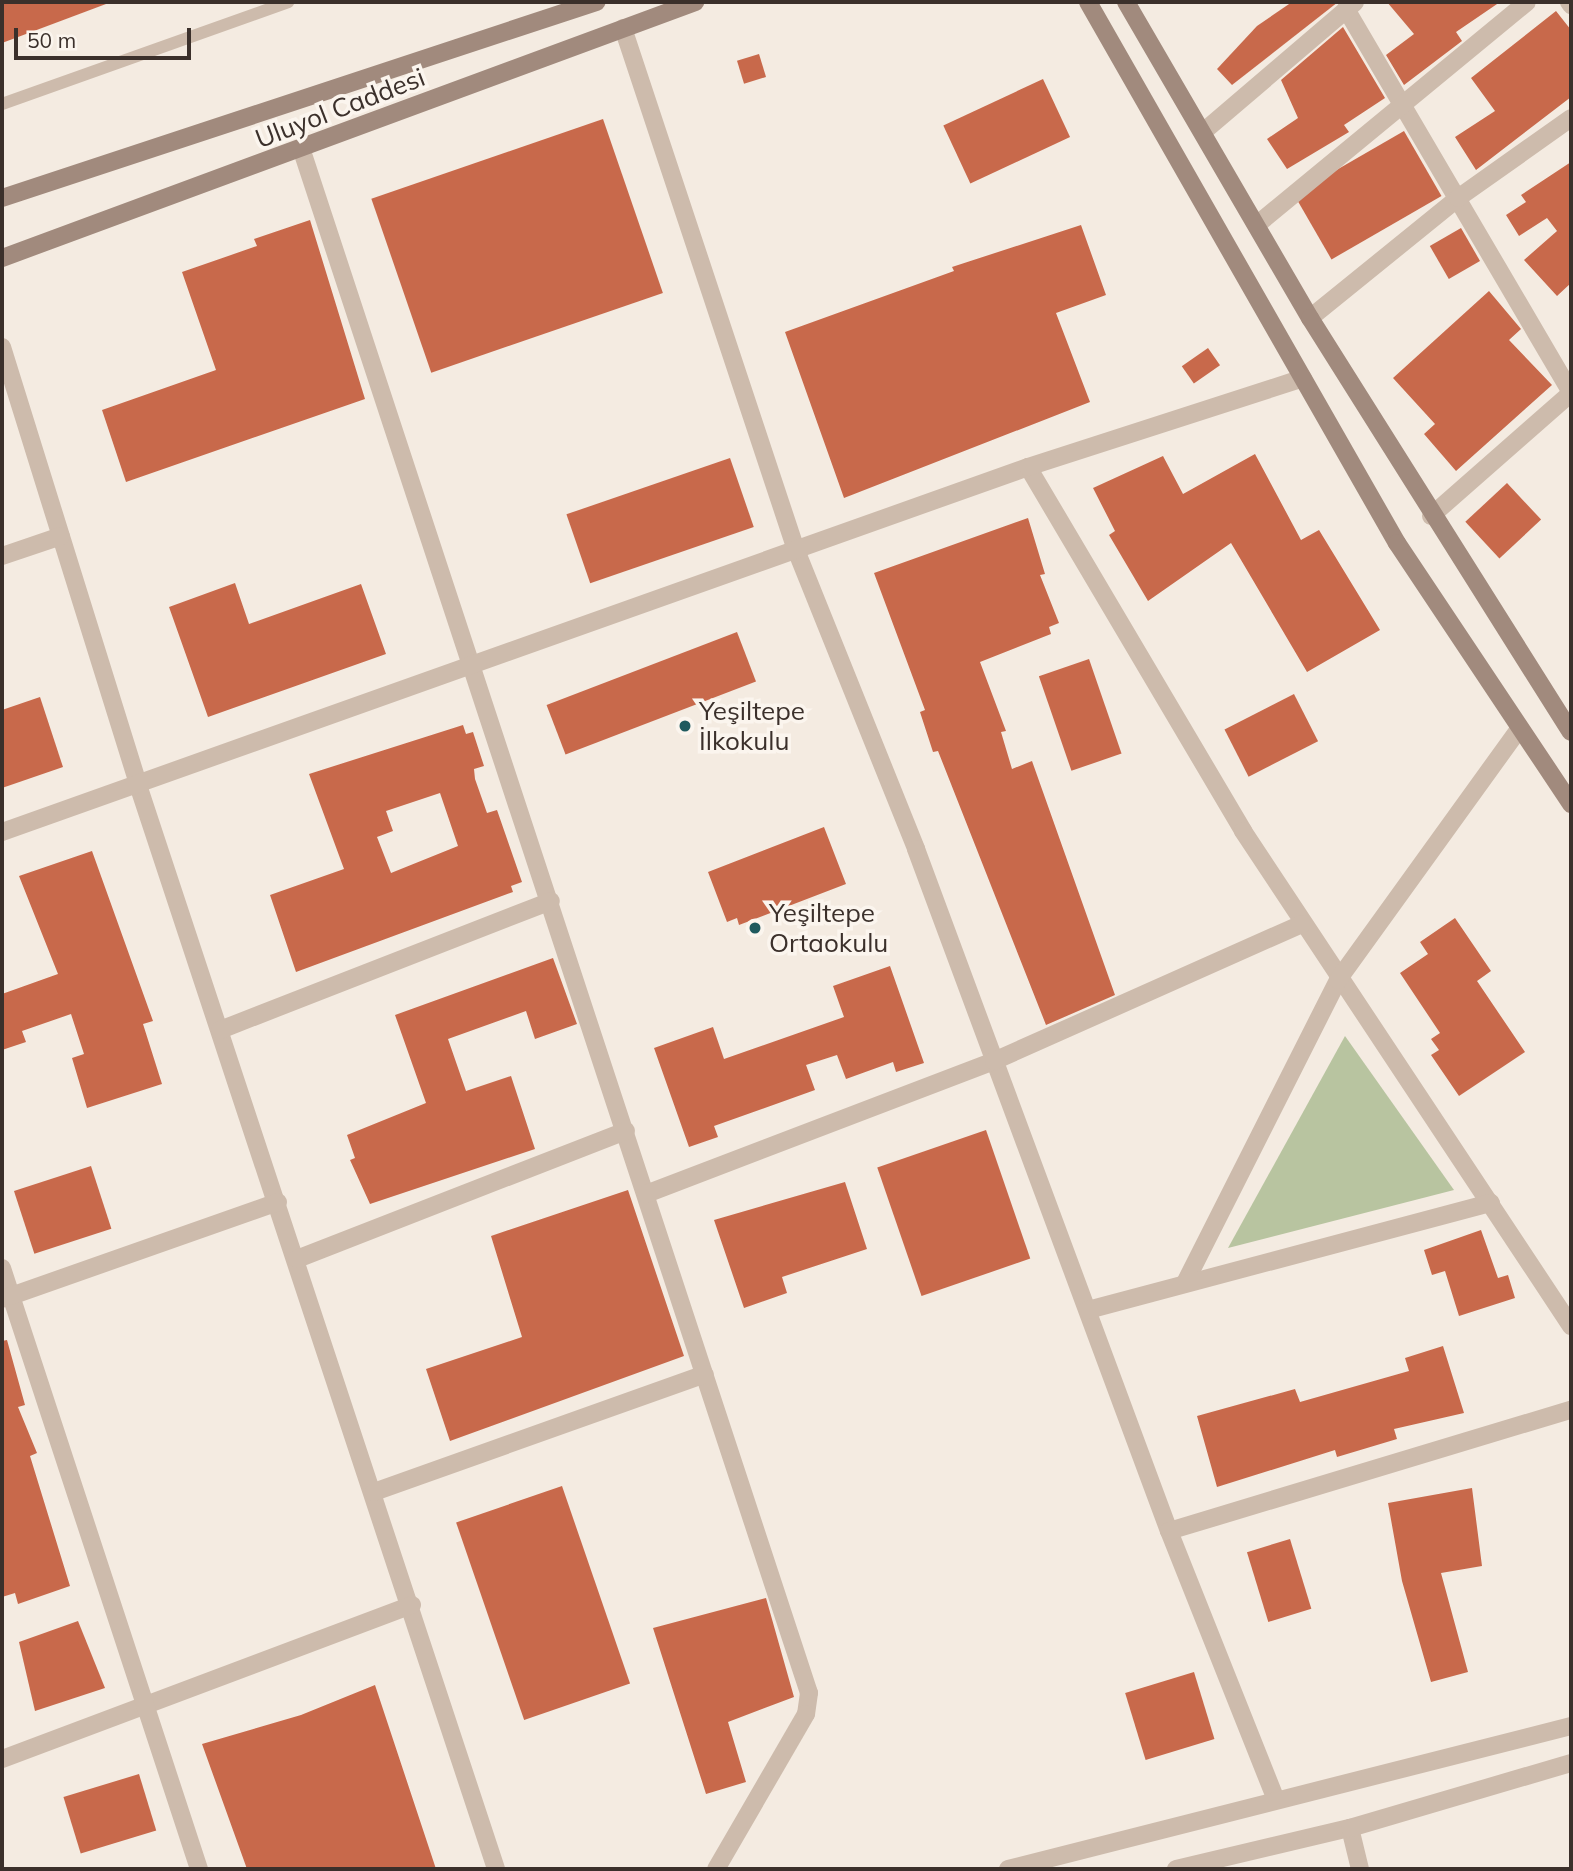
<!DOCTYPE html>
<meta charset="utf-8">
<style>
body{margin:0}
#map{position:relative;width:1573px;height:1871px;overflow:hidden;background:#f4ebe1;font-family:Mulish,sans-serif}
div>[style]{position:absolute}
.green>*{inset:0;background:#b8c4a0}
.building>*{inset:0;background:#c8694b;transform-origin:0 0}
.service>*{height:12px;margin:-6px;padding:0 6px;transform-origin:6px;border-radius:6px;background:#cdbbac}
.minor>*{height:18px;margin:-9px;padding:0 9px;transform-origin:9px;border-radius:9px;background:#cdbbac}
.secondary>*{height:18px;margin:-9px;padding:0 9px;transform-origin:9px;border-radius:9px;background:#a18a7d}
.dots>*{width:19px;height:19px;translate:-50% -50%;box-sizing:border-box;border:4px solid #fbf5ee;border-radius:50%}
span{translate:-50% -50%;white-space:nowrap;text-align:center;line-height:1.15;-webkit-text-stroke:7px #fbf5ee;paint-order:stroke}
.street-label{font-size:26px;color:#3b302b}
.poi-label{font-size:26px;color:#3b302b}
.left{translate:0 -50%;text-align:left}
.frame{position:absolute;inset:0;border:4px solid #3b302b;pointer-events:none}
.scale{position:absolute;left:14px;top:28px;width:177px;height:32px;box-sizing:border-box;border:4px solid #3b302b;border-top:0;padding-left:9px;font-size:21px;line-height:24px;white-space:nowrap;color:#3b302b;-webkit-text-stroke:5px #fbf5ee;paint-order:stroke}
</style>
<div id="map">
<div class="green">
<div style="clip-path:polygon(1345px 1036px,1454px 1190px,1228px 1248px)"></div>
</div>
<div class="building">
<div style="clip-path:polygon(2px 2px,105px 2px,106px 4px,2px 43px)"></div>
<div style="clip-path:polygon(1292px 2px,1338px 2px,1232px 85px,1217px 69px,1257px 26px)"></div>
<div style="clip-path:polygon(1387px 2px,1500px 2px,1456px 32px,1462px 41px,1404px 85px,1386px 55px,1414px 34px)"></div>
<div style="clip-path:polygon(1556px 11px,1571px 30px,1571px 97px,1476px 170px,1455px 137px,1495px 111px,1471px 78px)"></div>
<div style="clip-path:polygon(1343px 27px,1385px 98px,1344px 125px,1349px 132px,1287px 169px,1267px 139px,1298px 118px,1281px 80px)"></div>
<div style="left:759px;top:54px;width:24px;height:23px;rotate:73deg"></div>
<div style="left:1043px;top:79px;width:64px;height:110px;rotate:65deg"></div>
<div style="left:603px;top:119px;width:184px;height:245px;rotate:71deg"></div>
<div style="left:1404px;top:131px;width:75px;height:127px;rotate:60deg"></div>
<div style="clip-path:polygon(1571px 162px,1571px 283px,1557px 296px,1524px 260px,1557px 231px,1547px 218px,1519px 236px,1506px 215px,1526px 202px,1521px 195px)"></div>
<div style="clip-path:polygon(310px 220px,365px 399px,126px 482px,102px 410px,216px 370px,182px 272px,257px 246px,254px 239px)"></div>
<div style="clip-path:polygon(1081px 225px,1106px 295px,1056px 313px,1090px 402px,844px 498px,785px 332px,954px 271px,952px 267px)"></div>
<div style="left:1461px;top:228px;width:38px;height:36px;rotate:60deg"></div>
<div style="clip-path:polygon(1489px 291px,1521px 329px,1509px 340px,1552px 385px,1456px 471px,1424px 434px,1435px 424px,1393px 378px)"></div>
<div style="left:1208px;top:348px;width:21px;height:32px;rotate:55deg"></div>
<div style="clip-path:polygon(1255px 454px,1301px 540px,1319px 530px,1380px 630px,1307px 672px,1231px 543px,1148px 601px,1109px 535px,1115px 531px,1093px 488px,1163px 456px,1183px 494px)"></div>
<div style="left:730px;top:458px;width:73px;height:173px;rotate:71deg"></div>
<div style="left:1507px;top:483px;width:50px;height:57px;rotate:47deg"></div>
<div style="clip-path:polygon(1028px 518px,1045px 574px,1040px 575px,1059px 623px,1049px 627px,1051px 634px,980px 662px,1006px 731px,1001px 732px,1012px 769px,1032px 761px,1115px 995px,1046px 1025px,938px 751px,933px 752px,920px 712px,925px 710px,874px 573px)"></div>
<div style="clip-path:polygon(235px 583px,249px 624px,361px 584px,386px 654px,208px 717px,169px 607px)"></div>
<div style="left:737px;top:632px;width:53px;height:204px;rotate:69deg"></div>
<div style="left:1089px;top:659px;width:100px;height:53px;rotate:71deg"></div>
<div style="left:1294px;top:694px;width:53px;height:78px;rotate:63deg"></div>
<div style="clip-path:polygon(40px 697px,63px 767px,2px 788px,2px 710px)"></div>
<div style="clip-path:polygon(evenodd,463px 725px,466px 734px,473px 732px,484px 766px,474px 769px,475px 779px,487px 813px,497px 810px,522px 882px,511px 886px,513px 892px,296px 972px,270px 895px,344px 869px,309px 774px,463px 725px,440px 793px,458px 846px,391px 873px,377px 837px,393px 831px,386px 811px,440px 793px)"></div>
<div style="clip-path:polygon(824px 827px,846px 884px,739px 925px,737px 918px,727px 922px,708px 872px)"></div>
<div style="clip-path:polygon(92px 851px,153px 1021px,143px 1024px,162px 1084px,87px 1108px,72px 1058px,84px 1054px,71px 1014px,22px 1031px,26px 1042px,2px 1050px,2px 994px,58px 974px,19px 876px)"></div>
<div style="clip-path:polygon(1455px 918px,1491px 971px,1477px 981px,1525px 1052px,1459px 1096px,1431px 1055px,1439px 1050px,1431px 1039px,1440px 1033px,1400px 973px,1428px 954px,1420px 942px)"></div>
<div style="clip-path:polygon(553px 958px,577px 1024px,535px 1039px,526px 1011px,448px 1039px,466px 1091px,511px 1076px,535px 1149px,370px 1204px,350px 1160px,355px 1158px,347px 1135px,426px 1103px,395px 1015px)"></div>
<div style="clip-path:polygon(890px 966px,924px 1063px,896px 1072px,893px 1062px,846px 1079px,837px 1055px,806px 1065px,815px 1090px,714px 1126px,718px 1137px,689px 1147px,654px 1048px,713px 1027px,724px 1059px,844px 1017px,833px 986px)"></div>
<div style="left:986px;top:1130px;width:136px;height:115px;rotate:71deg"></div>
<div style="left:91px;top:1166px;width:66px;height:81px;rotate:72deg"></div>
<div style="clip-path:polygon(845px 1182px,867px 1249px,782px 1277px,787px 1293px,744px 1308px,714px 1220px)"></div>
<div style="clip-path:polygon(628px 1190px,684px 1356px,450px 1441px,426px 1369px,522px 1337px,491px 1236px)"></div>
<div style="clip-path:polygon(1481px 1230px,1498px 1278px,1508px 1275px,1515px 1298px,1459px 1316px,1445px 1271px,1432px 1275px,1424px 1250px)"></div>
<div style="clip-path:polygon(7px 1340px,25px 1405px,18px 1407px,37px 1453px,30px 1456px,70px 1586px,18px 1604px,15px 1593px,2px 1597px,2px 1341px)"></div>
<div style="clip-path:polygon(1443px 1346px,1464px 1413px,1394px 1429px,1397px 1439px,1337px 1457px,1335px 1450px,1217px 1487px,1197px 1416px,1295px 1389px,1300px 1402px,1409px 1371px,1405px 1358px)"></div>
<div style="left:562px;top:1486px;width:209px;height:112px;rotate:71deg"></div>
<div style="clip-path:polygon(1472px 1488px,1482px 1566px,1441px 1573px,1468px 1672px,1431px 1682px,1402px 1581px,1388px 1503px)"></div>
<div style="left:1290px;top:1539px;width:73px;height:45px;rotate:73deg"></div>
<div style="clip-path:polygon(766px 1598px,794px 1697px,728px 1722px,746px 1782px,706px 1794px,653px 1628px)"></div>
<div style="clip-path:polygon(78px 1621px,105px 1688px,35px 1711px,19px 1642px)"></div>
<div style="left:1194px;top:1672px;width:70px;height:72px;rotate:73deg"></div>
<div style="clip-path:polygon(375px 1685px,436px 1869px,247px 1869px,202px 1744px,301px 1715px)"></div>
<div style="left:139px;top:1774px;width:59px;height:79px;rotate:73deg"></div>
</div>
<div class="service">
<div style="left:2px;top:104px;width:304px;rotate:-19.6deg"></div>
</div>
<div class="minor">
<div style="left:1569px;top:2px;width:4px;rotate:56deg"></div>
<div style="left:1346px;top:9px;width:445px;rotate:59.6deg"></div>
<div style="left:623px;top:28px;width:550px;rotate:71.66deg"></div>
<div style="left:796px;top:550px;width:322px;rotate:68.1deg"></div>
<div style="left:916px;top:849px;width:727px;rotate:69.65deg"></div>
<div style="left:1169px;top:1531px;width:289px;rotate:68.3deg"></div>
<div style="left:1203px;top:132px;width:200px;rotate:-40.5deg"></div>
<div style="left:302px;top:151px;width:1623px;rotate:71.8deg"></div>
<div style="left:809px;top:1693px;width:21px;rotate:98deg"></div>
<div style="left:806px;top:1714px;width:179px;rotate:120.1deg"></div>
<div style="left:1259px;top:223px;width:347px;rotate:-39.5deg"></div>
<div style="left:1310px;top:318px;width:191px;rotate:-39deg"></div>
<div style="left:1458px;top:198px;width:138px;rotate:-35.3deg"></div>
<div style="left:2px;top:347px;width:462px;rotate:72.7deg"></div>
<div style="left:139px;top:788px;width:1138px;rotate:71.72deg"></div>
<div style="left:1028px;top:467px;width:423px;rotate:59.4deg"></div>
<div style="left:1243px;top:831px;width:594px;rotate:56.47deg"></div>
<div style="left:1431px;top:516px;width:186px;rotate:-41.3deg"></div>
<div style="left:2px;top:556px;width:62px;rotate:-18.7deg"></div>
<div style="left:2px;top:832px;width:1089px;rotate:-19.58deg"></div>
<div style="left:1028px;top:467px;width:289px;rotate:-17.9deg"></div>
<div style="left:220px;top:1030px;width:355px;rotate:-21.3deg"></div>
<div style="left:646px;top:1194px;width:373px;rotate:-20.9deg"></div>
<div style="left:994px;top:1061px;width:337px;rotate:-24deg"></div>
<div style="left:297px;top:1259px;width:353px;rotate:-21.3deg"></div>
<div style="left:2px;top:1268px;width:29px;rotate:72deg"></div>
<div style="left:11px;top:1296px;width:9px;rotate:162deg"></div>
<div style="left:1186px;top:1281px;width:337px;rotate:-63.2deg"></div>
<div style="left:1338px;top:980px;width:308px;rotate:-54.2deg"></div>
<div style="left:1088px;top:1310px;width:417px;rotate:-14.9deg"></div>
<div style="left:374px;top:1492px;width:351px;rotate:-19.6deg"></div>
<div style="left:1169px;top:1531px;width:420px;rotate:-16.8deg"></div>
<div style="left:2px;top:1759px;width:438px;rotate:-20.6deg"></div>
<div style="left:1350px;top:1828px;width:42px;rotate:76.3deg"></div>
<div style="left:199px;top:1869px;width:603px;rotate:-108.16deg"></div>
<div style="left:11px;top:1296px;width:283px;rotate:-19.4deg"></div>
<div style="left:1008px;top:1869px;width:581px;rotate:-14.25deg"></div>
<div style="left:1176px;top:1869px;width:179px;rotate:-13.3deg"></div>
<div style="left:1350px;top:1828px;width:230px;rotate:-16.4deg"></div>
</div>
<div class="secondary">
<div style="left:1088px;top:2px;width:623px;rotate:60.27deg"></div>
<div style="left:1397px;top:543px;width:314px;rotate:56.3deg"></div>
<div style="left:1126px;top:2px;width:366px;rotate:59.8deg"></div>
<div style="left:1310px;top:318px;width:489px;rotate:57.8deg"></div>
<div style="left:2px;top:198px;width:626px;rotate:-18.26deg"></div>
<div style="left:2px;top:258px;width:739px;rotate:-20.27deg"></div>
</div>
<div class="dots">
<div style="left:685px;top:726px;background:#1f5a5e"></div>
<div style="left:755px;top:928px;background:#1f5a5e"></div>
</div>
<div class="street-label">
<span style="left:340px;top:108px;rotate:-21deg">Uluyol Caddesi</span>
</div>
<div class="poi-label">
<span class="left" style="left:699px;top:726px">Yeşiltepe<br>İlkokulu</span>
<span class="left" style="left:769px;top:928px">Yeşiltepe<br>Ortaokulu</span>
</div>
<div class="frame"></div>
<div class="scale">50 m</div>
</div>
